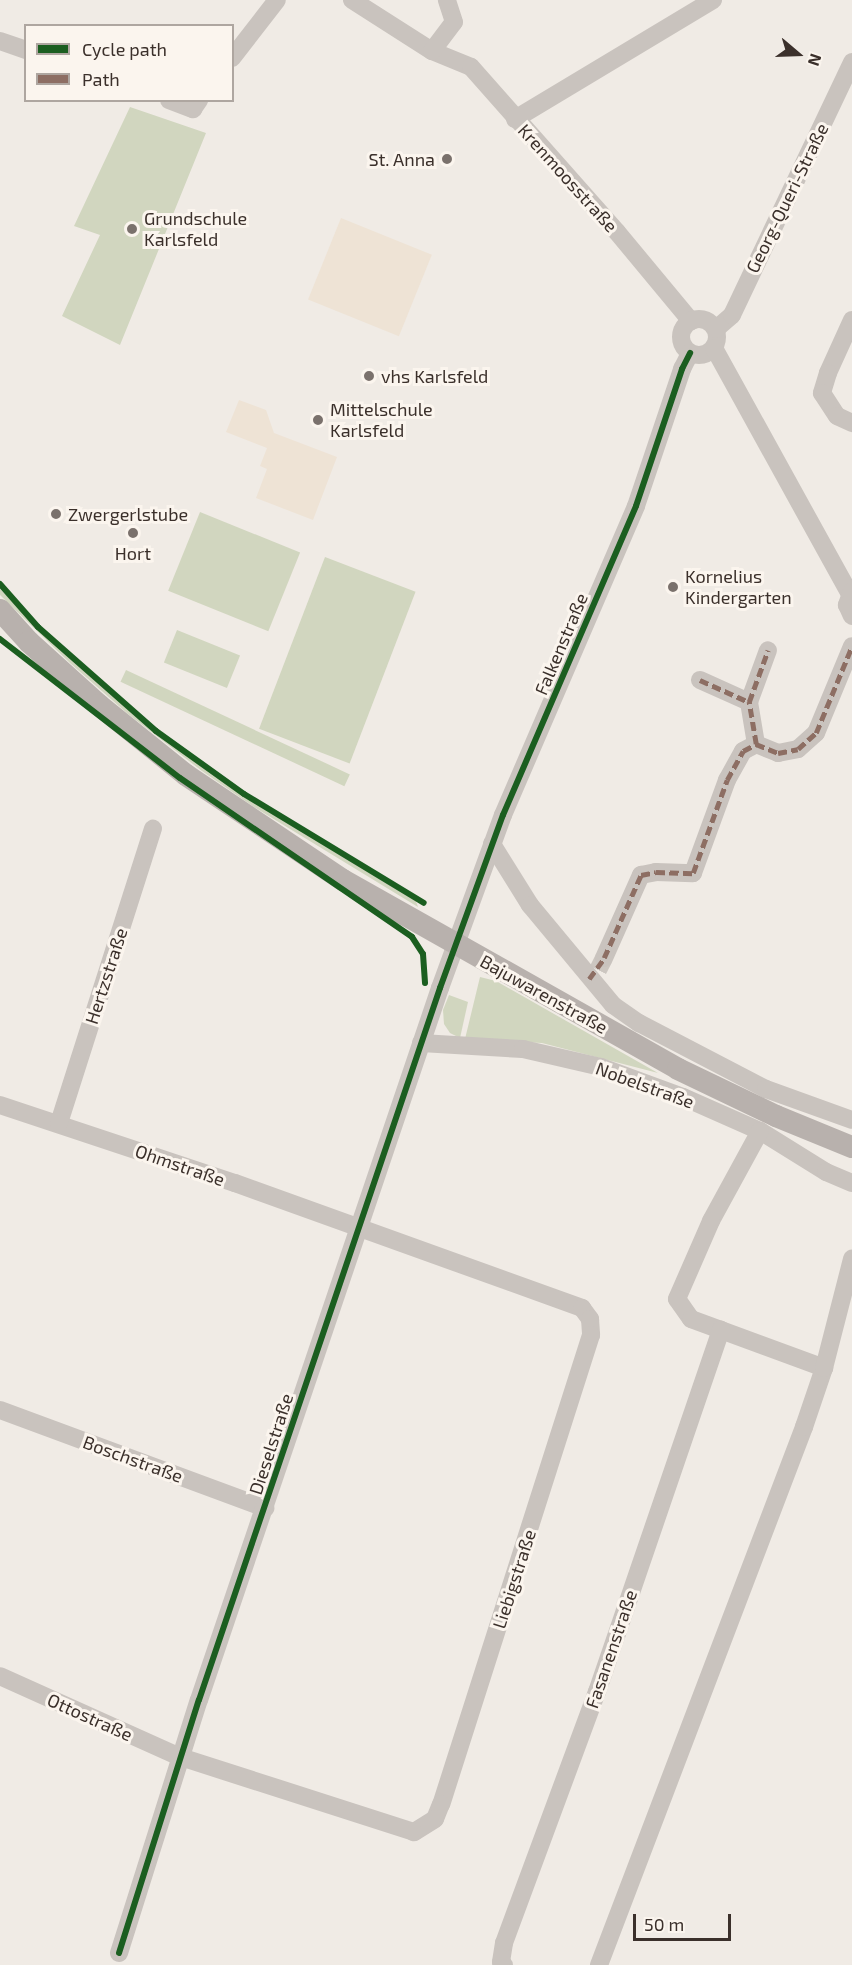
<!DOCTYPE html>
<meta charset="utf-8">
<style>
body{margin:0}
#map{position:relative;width:852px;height:1965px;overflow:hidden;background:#f0ebe5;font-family:"Exo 2",sans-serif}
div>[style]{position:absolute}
.green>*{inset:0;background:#d1d6bf;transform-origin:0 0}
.plaza>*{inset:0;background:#eee3d5;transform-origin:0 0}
.minor-tunnel>*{height:18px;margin-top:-9px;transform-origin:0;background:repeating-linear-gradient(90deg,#ccc6c0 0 18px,transparent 0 27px)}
.minor>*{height:18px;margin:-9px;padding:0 9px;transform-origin:9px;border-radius:9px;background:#c9c3be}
.minor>.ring{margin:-9px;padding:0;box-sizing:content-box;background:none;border:18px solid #c9c3be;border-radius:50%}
.major>*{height:22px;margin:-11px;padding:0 11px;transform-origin:11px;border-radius:11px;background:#b8b1ad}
.quiet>*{height:4.5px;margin-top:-2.25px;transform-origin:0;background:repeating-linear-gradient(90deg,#8d6e63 0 9px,transparent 0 13.5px)}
.cycleway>*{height:6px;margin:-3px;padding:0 3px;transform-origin:3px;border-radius:3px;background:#1b5e20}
.dots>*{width:16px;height:16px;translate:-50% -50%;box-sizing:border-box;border:3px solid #fbf5ee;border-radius:50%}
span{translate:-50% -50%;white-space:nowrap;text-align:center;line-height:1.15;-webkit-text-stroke:6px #fbf5ee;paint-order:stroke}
.poi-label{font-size:18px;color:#3b302b}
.right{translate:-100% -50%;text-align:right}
.left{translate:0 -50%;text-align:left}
.street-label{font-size:18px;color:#3b302b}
.legend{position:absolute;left:24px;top:24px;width:210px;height:78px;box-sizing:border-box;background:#fbf5ee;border:2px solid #aea6a0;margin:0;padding:8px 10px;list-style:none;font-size:18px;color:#3b302b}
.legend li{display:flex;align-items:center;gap:12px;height:30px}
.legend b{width:30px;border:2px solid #aea6a0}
.north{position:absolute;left:768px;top:24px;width:60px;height:60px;-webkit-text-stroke:4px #fbf5ee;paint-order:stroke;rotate:109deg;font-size:16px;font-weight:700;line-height:24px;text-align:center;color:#3b302b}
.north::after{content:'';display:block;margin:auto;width:21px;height:27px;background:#3b302b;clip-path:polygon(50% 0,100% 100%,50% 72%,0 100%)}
.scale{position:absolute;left:633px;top:1914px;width:98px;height:27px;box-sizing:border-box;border:3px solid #3b302b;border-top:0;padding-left:8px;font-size:18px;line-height:21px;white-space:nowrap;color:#3b302b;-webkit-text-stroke:4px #fbf5ee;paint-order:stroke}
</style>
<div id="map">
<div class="green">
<div style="clip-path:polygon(130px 107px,206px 133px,120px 345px,62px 316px,100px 235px,74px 226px)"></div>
<div style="left:200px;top:512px;width:108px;height:85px;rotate:22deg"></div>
<div style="left:325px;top:557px;width:97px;height:184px;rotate:21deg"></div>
<div style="clip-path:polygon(0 589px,45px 635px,141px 721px,180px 751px,233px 789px,416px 901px,418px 907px,254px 807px,202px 771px,128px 714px,70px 663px,0 595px)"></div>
<div style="left:177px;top:630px;width:68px;height:35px;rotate:22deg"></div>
<div style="left:126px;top:670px;width:247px;height:13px;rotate:25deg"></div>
<div style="clip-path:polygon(480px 977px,496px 981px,658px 1073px,542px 1043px,465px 1039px)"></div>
<div style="clip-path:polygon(449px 995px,468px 1002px,460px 1038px,450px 1033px,444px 1024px,443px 1010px)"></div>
</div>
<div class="plaza">
<div style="left:341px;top:218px;width:98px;height:88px;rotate:22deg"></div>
<div style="clip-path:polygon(239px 400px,266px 410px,274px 433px,337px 457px,313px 520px,256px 498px,267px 469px,260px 466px,267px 448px,226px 432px)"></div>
</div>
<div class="minor-tunnel">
<div style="left:598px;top:970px;width:13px;rotate:-63deg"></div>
</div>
<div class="minor">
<div style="left:352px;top:0;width:95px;rotate:32.5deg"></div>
<div style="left:432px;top:51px;width:42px;rotate:22.3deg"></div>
<div style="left:471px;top:67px;width:220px;rotate:48.5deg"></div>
<div style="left:617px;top:232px;width:116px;rotate:50.3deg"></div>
<div style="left:0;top:41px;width:28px;rotate:19deg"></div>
<div style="left:432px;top:51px;width:36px;rotate:-53deg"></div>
<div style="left:454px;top:22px;width:23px;rotate:-108deg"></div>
<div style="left:232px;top:58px;width:73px;rotate:-52.2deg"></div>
<div style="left:169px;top:100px;width:26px;rotate:21deg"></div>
<div style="left:193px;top:109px;width:11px;rotate:-56deg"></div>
<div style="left:515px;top:119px;width:231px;rotate:-31deg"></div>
<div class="ring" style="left:681px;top:319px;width:18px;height:18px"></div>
<div style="left:852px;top:320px;width:58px;rotate:114.4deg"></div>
<div style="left:828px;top:373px;width:21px;rotate:107deg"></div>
<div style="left:822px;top:393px;width:27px;rotate:57deg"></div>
<div style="left:837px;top:416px;width:17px;rotate:25deg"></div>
<div style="left:716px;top:329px;width:21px;rotate:-41deg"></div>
<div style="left:732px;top:315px;width:280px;rotate:-64.6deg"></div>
<div style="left:714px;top:348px;width:281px;rotate:61.1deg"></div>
<div style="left:852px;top:591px;width:15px;rotate:110deg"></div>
<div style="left:847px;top:605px;width:12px;rotate:66deg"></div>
<div style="left:700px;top:680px;width:54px;rotate:24.2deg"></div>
<div style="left:756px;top:744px;width:43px;rotate:-99.5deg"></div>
<div style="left:749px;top:702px;width:55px;rotate:-69.9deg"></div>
<div style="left:492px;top:844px;width:72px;rotate:58.1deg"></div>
<div style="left:530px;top:905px;width:130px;rotate:50.3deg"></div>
<div style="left:613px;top:1005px;width:32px;rotate:35deg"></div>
<div style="left:639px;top:1023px;width:143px;rotate:27.5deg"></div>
<div style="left:766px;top:1089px;width:91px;rotate:19.8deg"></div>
<div style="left:604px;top:958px;width:91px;rotate:-66deg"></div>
<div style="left:641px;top:875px;width:15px;rotate:-11deg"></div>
<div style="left:656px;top:872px;width:37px;rotate:2deg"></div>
<div style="left:693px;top:873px;width:99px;rotate:-69.9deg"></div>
<div style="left:727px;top:780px;width:33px;rotate:-61deg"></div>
<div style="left:743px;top:751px;width:15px;rotate:-28deg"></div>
<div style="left:756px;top:744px;width:24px;rotate:22deg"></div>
<div style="left:778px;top:753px;width:20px;rotate:-11deg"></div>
<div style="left:798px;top:749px;width:24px;rotate:-42deg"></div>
<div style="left:816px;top:733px;width:94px;rotate:-67.5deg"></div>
<div style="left:421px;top:1043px;width:102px;rotate:3.4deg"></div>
<div style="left:523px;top:1049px;width:80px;rotate:13deg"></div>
<div style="left:601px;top:1067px;width:87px;rotate:20.1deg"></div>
<div style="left:683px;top:1097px;width:84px;rotate:23.8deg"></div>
<div style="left:760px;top:1131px;width:78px;rotate:31.8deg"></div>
<div style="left:826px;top:1172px;width:28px;rotate:23deg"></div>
<div style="left:0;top:1105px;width:248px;rotate:18.4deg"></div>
<div style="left:235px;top:1183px;width:369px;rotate:19.8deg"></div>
<div style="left:582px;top:1308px;width:14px;rotate:54deg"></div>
<div style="left:590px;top:1319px;width:16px;rotate:86deg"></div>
<div style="left:591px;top:1335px;width:492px;rotate:107.7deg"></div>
<div style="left:441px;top:1804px;width:16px;rotate:112deg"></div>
<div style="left:435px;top:1819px;width:25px;rotate:148deg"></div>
<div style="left:414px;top:1832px;width:246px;rotate:-162.2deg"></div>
<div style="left:180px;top:1757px;width:197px;rotate:-155.8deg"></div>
<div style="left:59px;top:1123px;width:309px;rotate:-72.3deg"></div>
<div style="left:760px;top:1131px;width:102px;rotate:118.6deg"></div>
<div style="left:711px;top:1221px;width:85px;rotate:113.6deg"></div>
<div style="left:677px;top:1299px;width:24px;rotate:55deg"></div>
<div style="left:691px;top:1319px;width:142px;rotate:20.2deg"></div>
<div style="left:0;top:1410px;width:283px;rotate:20.3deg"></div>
<div style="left:119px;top:1953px;width:265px;rotate:-72.5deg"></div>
<div style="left:199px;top:1700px;width:752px;rotate:-71.3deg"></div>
<div style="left:440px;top:988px;width:184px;rotate:-70deg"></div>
<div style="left:503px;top:815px;width:336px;rotate:-66.7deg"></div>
<div style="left:636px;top:506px;width:145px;rotate:-71.4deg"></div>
<div style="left:682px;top:369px;width:18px;rotate:-63deg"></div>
<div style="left:504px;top:1965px;width:4px;rotate:-135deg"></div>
<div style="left:501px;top:1962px;width:19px;rotate:-81deg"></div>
<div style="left:504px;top:1943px;width:268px;rotate:-69.7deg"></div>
<div style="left:597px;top:1692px;width:383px;rotate:-71.1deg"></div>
<div style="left:599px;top:1965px;width:576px;rotate:-69.14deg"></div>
<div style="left:804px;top:1427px;width:62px;rotate:-71.3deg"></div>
<div style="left:824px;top:1368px;width:113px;rotate:-75.6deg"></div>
</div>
<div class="major">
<div style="left:0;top:610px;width:43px;rotate:47.8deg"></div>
<div style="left:29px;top:642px;width:94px;rotate:42deg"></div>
<div style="left:99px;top:705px;width:112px;rotate:38.8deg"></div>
<div style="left:186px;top:775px;width:189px;rotate:33.8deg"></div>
<div style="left:343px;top:880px;width:385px;rotate:29.4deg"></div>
<div style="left:678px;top:1069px;width:109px;rotate:25.6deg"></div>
<div style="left:776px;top:1116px;width:82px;rotate:22.2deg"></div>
</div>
<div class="quiet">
<div style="left:700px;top:680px;width:54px;rotate:24.2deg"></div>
<div style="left:756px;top:744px;width:43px;rotate:-99.5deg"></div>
<div style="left:749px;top:702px;width:55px;rotate:-69.9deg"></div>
<div style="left:589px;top:979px;width:26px;rotate:-54deg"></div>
<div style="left:604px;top:958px;width:91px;rotate:-66deg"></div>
<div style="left:641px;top:875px;width:15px;rotate:-11deg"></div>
<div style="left:656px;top:872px;width:37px;rotate:2deg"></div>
<div style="left:693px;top:873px;width:99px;rotate:-69.9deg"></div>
<div style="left:727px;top:780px;width:33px;rotate:-61deg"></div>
<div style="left:743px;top:751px;width:15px;rotate:-28deg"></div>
<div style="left:756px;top:744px;width:24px;rotate:22deg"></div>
<div style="left:778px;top:753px;width:20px;rotate:-11deg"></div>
<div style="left:798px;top:749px;width:24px;rotate:-42deg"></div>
<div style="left:816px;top:733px;width:94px;rotate:-67.5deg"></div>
</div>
<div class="cycleway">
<div style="left:0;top:584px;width:57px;rotate:48.5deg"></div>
<div style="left:38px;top:627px;width:157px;rotate:41.4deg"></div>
<div style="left:156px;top:731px;width:108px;rotate:35.6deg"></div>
<div style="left:244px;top:794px;width:210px;rotate:31.2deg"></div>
<div style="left:0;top:639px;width:227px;rotate:37.7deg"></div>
<div style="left:180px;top:778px;width:281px;rotate:34.4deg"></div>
<div style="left:412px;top:937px;width:20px;rotate:57deg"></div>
<div style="left:423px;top:954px;width:29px;rotate:86deg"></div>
<div style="left:119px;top:1953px;width:265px;rotate:-72.5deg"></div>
<div style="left:199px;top:1700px;width:752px;rotate:-71.3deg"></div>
<div style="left:440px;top:988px;width:184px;rotate:-70deg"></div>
<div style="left:503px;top:815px;width:336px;rotate:-66.7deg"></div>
<div style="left:636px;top:506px;width:145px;rotate:-71.4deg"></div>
<div style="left:682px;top:369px;width:18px;rotate:-63deg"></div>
</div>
<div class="dots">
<div style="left:447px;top:159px;background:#7a716c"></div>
<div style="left:132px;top:229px;background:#7a716c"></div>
<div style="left:369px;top:376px;background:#7a716c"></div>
<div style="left:318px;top:420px;background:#7a716c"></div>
<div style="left:56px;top:514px;background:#7a716c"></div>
<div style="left:133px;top:533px;background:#7a716c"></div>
<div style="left:673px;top:587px;background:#7a716c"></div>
</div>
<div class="poi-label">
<span class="right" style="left:435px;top:159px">St. Anna</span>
<span class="left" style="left:144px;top:229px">Grundschule<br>Karlsfeld</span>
<span class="left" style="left:381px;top:376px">vhs Karlsfeld</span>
<span class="left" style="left:330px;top:420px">Mittelschule<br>Karlsfeld</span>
<span class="left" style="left:68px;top:514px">Zwergerlstube</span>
<span style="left:133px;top:553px">Hort</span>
<span class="left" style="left:685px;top:587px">Kornelius<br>Kindergarten</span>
</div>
<div class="street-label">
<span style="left:568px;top:178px;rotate:48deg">Krenmoosstraße</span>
<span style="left:787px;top:198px;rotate:-64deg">Georg-Queri-Straße</span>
<span style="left:561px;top:644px;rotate:-67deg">Falkenstraße</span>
<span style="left:106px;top:976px;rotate:-72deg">Hertzstraße</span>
<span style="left:544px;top:994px;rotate:29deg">Bajuwarenstraße</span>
<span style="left:645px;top:1085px;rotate:20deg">Nobelstraße</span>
<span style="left:180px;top:1165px;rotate:19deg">Ohmstraße</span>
<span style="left:271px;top:1444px;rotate:-72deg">Dieselstraße</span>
<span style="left:133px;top:1459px;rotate:20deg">Boschstraße</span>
<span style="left:514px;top:1579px;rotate:-72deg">Liebigstraße</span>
<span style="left:611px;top:1649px;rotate:-71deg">Fasanenstraße</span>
<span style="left:90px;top:1717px;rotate:24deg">Ottostraße</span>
</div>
<ul class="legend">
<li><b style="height:8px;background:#1b5e20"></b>Cycle path</li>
<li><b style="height:8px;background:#8d6e63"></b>Path</li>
</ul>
<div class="north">N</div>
<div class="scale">50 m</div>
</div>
